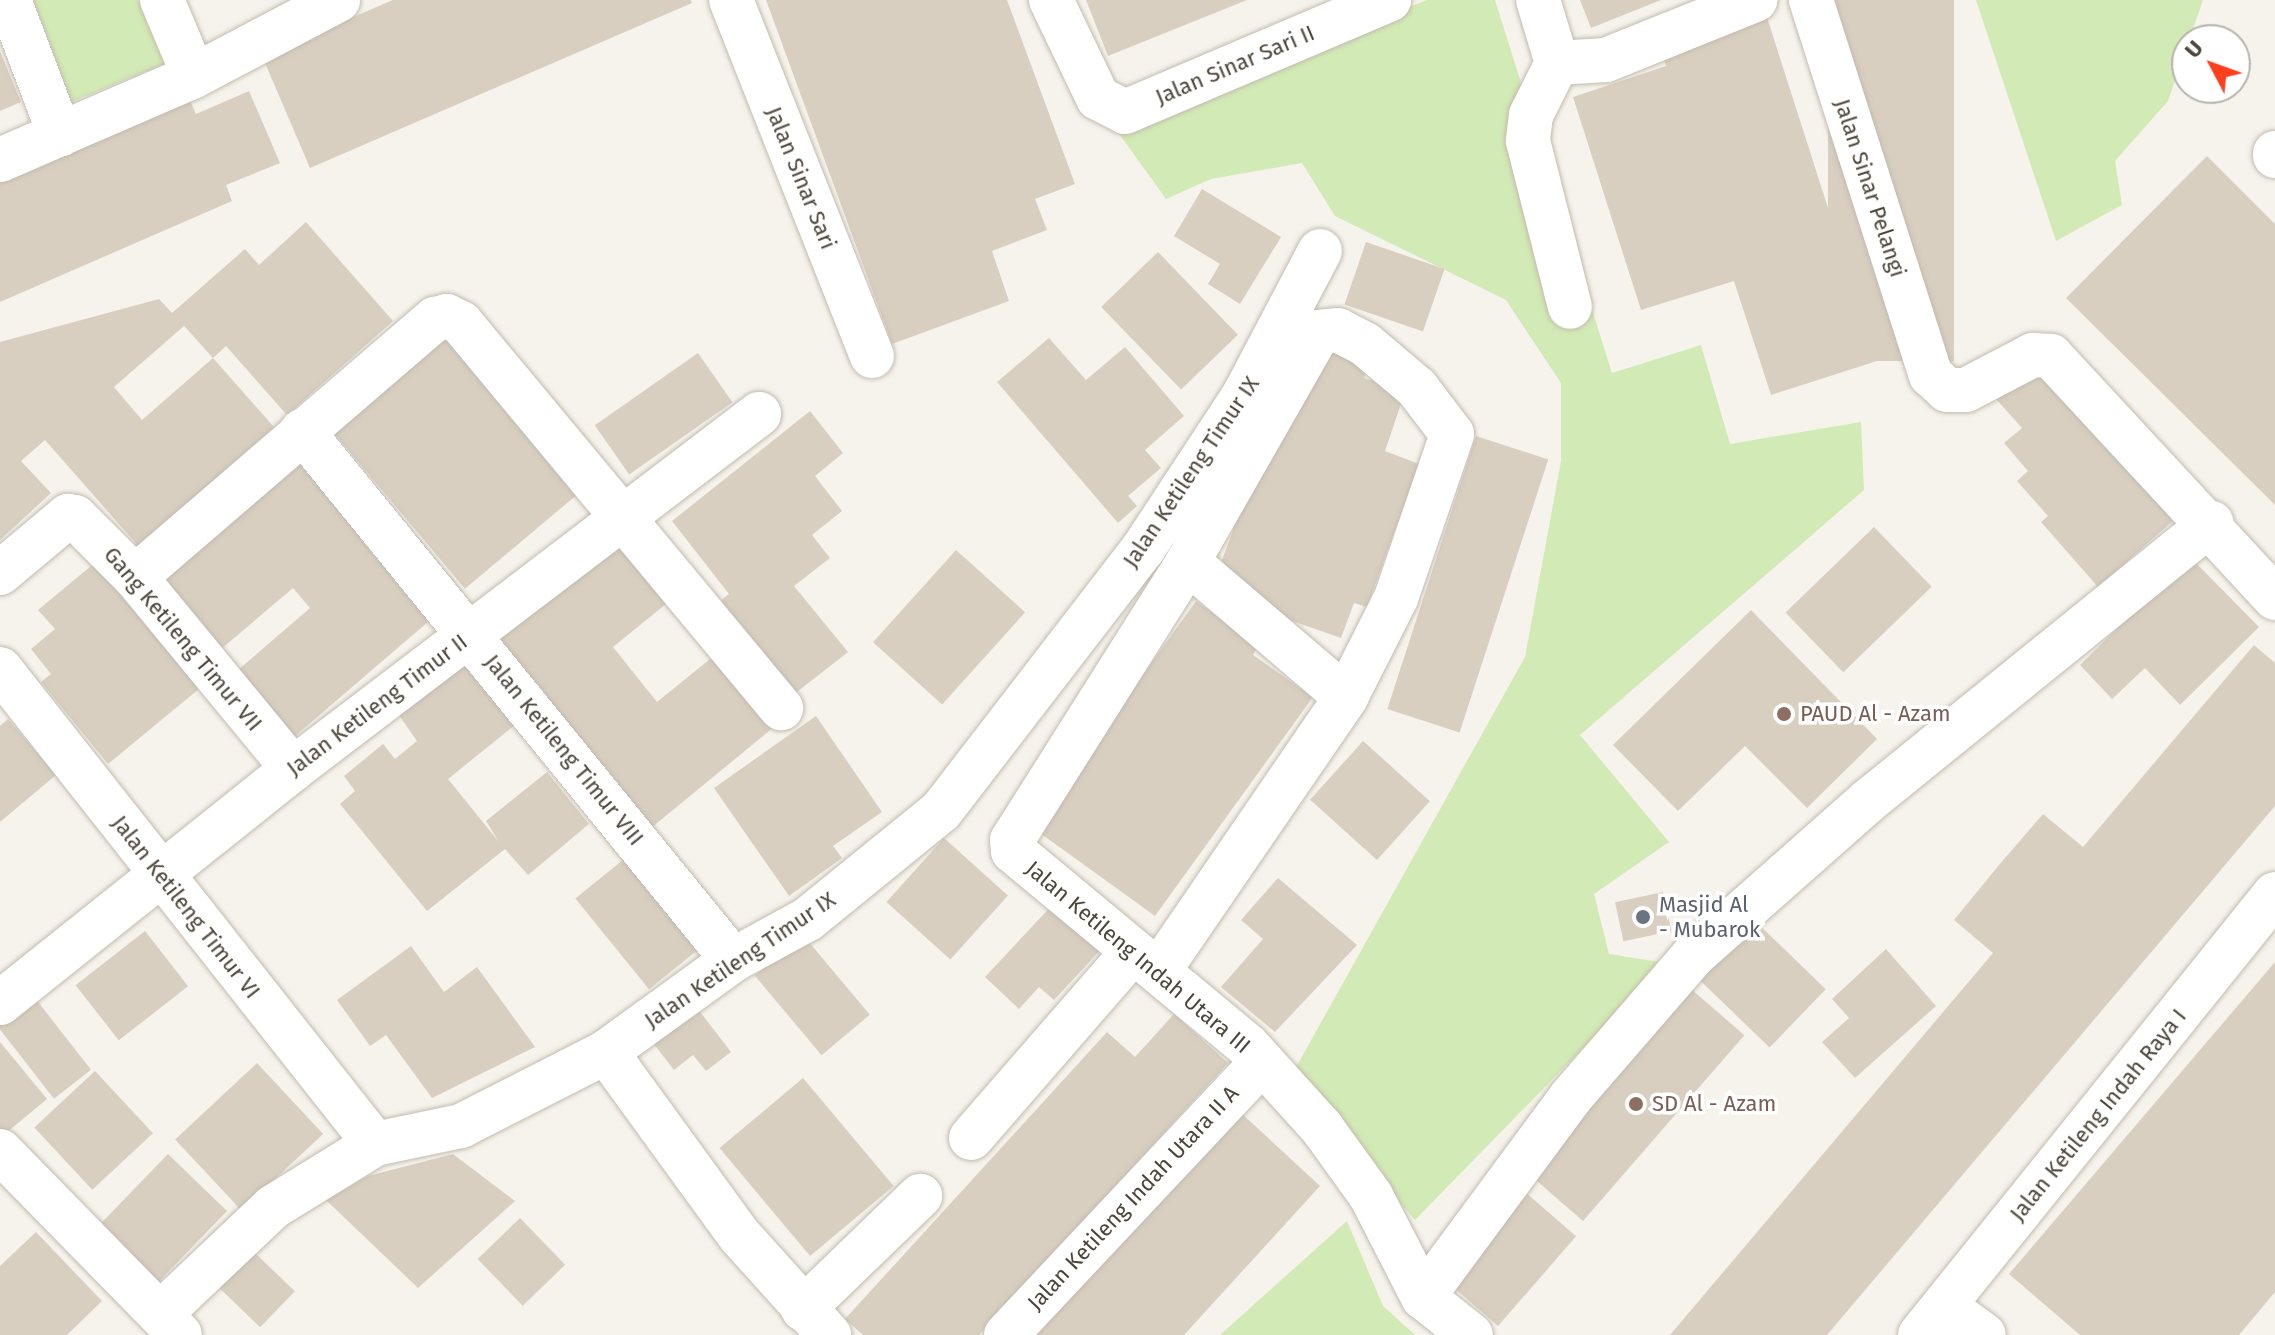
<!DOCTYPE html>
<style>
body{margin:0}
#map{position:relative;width:2275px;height:1335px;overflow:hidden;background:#f6f3ec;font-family:"Fira Sans",sans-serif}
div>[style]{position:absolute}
.green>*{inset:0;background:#d2eab5}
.building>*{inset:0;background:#d8cfc1;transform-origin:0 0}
.roads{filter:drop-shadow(0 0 2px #c2bbae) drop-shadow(0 0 2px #c2bbae)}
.street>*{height:44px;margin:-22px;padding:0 22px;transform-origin:22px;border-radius:22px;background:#fff}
.dots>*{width:22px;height:22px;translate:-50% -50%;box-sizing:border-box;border:4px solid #fff;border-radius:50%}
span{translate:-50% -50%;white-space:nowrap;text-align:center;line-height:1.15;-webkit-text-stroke:7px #fff;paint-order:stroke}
.street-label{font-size:22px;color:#4b4439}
.education-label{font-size:22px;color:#785e54}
.left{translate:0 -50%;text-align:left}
.worship-label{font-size:22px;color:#5b616d}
.north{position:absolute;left:2171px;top:24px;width:80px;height:80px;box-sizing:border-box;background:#fff;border:2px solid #b7b4b0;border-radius:50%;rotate:311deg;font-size:22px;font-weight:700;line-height:32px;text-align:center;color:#4b4439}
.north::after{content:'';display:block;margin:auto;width:28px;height:36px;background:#fc3f1d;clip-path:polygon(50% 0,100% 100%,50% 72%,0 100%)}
</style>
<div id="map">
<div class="green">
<div style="clip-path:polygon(25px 0,138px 0,164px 64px,66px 104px)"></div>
<div style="clip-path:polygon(1427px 0,1495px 0,1612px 373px,1701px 345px,1730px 444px,1861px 422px,1864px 490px,1580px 735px,1669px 842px,1594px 894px,1609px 954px,1666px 963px,1415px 1220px,1290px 1078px,1525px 657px,1561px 461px,1561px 383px,1506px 300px,1335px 216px,1302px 163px,1211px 179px,1166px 199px,1112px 124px)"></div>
<div style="clip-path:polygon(1976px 0,2203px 0,2168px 101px,2115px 161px,2122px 205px,2056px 241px)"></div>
<div style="clip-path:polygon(1347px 1221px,1383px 1306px,1415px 1335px,1220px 1335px)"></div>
</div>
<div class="building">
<div style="clip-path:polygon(393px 0,691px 0,692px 3px,310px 168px,262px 56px)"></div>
<div style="clip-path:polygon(766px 0,1007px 0,1075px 184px,1035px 199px,1047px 230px,992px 251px,1009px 301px,892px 344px)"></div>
<div style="clip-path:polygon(1086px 0,1247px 0,1108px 56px)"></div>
<div style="clip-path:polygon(1580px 0,1661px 0,1591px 28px)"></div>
<div style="left:1828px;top:0;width:126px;height:361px"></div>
<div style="clip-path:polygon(1765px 11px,1877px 361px,1771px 395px,1734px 281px,1641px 310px,1573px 97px,1666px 66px,1659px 45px)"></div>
<div style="clip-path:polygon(0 51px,21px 102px,0 111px)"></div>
<div style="clip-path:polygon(185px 89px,196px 114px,249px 91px,280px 163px,226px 185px,232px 201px,0 302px,0 170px)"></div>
<div style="clip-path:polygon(2207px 156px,2275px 224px,2275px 505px,2066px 298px)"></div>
<div style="clip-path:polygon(1202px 189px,1281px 237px,1240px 304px,1208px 284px,1220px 264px,1174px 236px)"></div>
<div style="clip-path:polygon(evenodd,306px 222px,393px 321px,287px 415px,226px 346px,213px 358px,274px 427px,139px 547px,45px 440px,21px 461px,51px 493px,0 540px,0 342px,159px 299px,172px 313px,245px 249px,259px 265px,306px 222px,184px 326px,213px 358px,142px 420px,114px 387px,184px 326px)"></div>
<div style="left:1366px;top:242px;width:83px;height:66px;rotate:19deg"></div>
<div style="left:1158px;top:252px;width:115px;height:79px;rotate:46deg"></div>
<div style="left:447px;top:331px;width:209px;height:152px;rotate:50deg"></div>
<div style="clip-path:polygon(1049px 338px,1086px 380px,1125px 347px,1184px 416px,1145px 450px,1161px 468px,1128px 496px,1137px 506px,1118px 523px,997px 382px)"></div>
<div style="clip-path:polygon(1323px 345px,1370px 362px,1364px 378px,1405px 392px,1385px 451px,1419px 464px,1367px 607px,1354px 603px,1341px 638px,1278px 616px,1221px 563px,1278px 408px,1298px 415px)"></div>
<div style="left:698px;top:353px;width:60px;height:126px;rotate:55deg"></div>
<div style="clip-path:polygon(2038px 363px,2174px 520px,2098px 587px,2041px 522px,2048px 516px,2017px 481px,2028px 471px,2004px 443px,2022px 428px,1996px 399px)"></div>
<div style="clip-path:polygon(810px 411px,843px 453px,815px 476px,842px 511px,812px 535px,830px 558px,794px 586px,848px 652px,788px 699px,714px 606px,729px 594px,672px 521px)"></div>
<div style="left:1476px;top:436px;width:76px;height:287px;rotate:18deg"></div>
<div style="clip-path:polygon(299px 454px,436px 615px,294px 737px,238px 670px,310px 608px,293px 588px,220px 650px,156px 575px)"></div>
<div style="left:1874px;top:527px;width:83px;height:123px;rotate:46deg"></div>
<div style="clip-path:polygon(621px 538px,671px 600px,613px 647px,657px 702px,715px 655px,774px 727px,651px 828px,497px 639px)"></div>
<div style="left:956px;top:550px;width:93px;height:124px;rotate:42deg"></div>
<div style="clip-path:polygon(2190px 557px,2259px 627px,2180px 705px,2145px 668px,2112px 699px,2080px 665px)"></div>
<div style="clip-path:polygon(97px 561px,205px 684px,108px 764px,41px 682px,51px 674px,31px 649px,55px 629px,38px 610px)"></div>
<div style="clip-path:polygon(1196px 601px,1258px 646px,1253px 655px,1313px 697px,1155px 916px,1033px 828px)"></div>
<div style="clip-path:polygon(1751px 610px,1877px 739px,1807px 808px,1745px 746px,1678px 811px,1613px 745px)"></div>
<div style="clip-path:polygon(2254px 645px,2275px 663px,2275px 806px,1827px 1335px,1670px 1335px,1993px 953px,1954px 920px,1999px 865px,2043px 814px,2083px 847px)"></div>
<div style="clip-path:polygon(472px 649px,526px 716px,448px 779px,499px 842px,486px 821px,547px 772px,589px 824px,528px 875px,505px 849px,427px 911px,340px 804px,355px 791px,344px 776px,383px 744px,395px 759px,417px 741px,396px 711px)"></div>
<div style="clip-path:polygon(816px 716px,882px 812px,833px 846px,842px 858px,789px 896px,714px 788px)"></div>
<div style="clip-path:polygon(8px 719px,56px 775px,0 822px,0 726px)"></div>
<div style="left:1363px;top:741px;width:90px;height:79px;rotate:42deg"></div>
<div style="left:944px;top:838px;width:86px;height:86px;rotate:42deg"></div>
<div style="left:629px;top:855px;width:117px;height:69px;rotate:51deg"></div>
<div style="clip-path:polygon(1278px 878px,1357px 945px,1275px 1032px,1221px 987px,1263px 939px,1241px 920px)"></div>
<div style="left:1663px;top:892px;width:40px;height:49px;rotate:78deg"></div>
<div style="clip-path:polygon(1057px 900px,1106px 944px,1054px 1000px,1039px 987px,1019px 1009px,985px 977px)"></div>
<div style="left:1751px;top:917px;width:104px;height:81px;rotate:44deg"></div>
<div style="left:145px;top:931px;width:70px;height:88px;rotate:52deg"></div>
<div style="left:803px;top:935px;width:104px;height:63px;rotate:50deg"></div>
<div style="clip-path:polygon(411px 946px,444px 992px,477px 967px,535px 1047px,432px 1098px,386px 1035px,370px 1046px,337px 1000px)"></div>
<div style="clip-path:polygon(1886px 949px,1936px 1006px,1855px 1078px,1822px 1042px,1849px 1018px,1832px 999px)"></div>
<div style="clip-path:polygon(2275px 962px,2275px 1292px,2239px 1335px,2080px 1335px,2009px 1274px)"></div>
<div style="left:1690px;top:988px;width:72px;height:246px;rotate:41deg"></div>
<div style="left:35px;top:998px;width:91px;height:47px;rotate:52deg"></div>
<div style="clip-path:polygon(691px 1000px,731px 1052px,706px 1071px,693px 1055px,674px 1070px,646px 1034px)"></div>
<div style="clip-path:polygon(1174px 1014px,1228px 1063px,979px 1335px,863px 1335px,845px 1319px,1107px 1032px,1135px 1057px)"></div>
<div style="clip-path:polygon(0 1042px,47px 1099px,0 1138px)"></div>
<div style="left:257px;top:1063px;width:97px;height:112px;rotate:47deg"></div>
<div style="left:95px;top:1071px;width:85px;height:83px;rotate:47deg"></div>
<div style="left:803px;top:1078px;width:141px;height:109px;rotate:50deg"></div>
<div style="clip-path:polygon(1239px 1111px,1320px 1186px,1184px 1335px,1032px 1335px)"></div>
<div style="left:168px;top:1154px;width:82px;height:104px;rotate:44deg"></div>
<div style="clip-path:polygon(453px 1154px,515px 1201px,418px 1288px,326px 1200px,368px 1176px)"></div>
<div style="left:1524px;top:1191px;width:69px;height:119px;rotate:41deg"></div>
<div style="left:520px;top:1218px;width:65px;height:59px;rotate:46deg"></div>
<div style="clip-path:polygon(36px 1232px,102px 1301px,67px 1335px,0 1335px,0 1266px)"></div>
<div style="left:251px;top:1249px;width:61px;height:50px;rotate:44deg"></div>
</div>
<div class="roads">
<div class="street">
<div style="left:9px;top:0;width:144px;rotate:69.3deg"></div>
<div style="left:162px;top:0;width:82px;rotate:67.2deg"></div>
<div style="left:731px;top:0;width:383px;rotate:68.4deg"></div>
<div style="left:1051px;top:0;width:109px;rotate:64.4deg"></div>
<div style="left:1098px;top:98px;width:30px;rotate:27deg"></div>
<div style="left:1125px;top:112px;width:287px;rotate:-23deg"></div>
<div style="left:1538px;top:0;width:66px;rotate:73.2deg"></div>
<div style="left:1557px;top:63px;width:49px;rotate:-3.5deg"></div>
<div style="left:1606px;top:60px;width:161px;rotate:-21.9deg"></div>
<div style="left:1811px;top:0;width:394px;rotate:72.3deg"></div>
<div style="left:1931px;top:375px;width:22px;rotate:43deg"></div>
<div style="left:1947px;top:390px;width:19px"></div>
<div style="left:1966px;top:390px;width:76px;rotate:-27.6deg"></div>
<div style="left:2033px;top:355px;width:18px;rotate:3deg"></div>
<div style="left:2051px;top:356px;width:330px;rotate:47.2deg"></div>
<div style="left:1557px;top:63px;width:58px;rotate:116.6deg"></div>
<div style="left:1531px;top:115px;width:26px;rotate:97deg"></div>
<div style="left:1528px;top:141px;width:171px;rotate:75.8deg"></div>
<div style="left:2275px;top:153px;width:3px;rotate:90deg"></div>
<div style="left:0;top:160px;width:211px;rotate:-23.4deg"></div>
<div style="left:194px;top:76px;width:163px;rotate:-27.8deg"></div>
<div style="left:302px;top:431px;width:682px;rotate:50.83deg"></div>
<div style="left:0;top:573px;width:89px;rotate:-40deg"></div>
<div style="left:68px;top:516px;width:7px;rotate:8deg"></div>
<div style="left:75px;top:517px;width:85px;rotate:45deg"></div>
<div style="left:135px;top:577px;width:249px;rotate:50.5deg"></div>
<div style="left:135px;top:577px;width:396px;rotate:-40.7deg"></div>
<div style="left:435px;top:319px;width:12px;rotate:-14deg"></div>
<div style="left:447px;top:316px;width:16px;rotate:27deg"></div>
<div style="left:461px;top:323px;width:501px;rotate:50.27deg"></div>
<div style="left:0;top:669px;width:605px;rotate:51.71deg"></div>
<div style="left:1346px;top:697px;width:111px;rotate:-63.2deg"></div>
<div style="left:1396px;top:598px;width:173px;rotate:-71.1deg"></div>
<div style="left:1452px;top:434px;width:58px;rotate:-127.3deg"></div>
<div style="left:1417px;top:388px;width:68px;rotate:-139.8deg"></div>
<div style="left:1365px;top:344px;width:30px;rotate:-153deg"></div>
<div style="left:1338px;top:330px;width:19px;rotate:174deg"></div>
<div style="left:1319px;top:332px;width:265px;rotate:119.7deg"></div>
<div style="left:1188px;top:562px;width:329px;rotate:122.3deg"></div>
<div style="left:1012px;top:840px;width:11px;rotate:85deg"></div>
<div style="left:1013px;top:851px;width:304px;rotate:39.7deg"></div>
<div style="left:1247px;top:1045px;width:112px;rotate:47.9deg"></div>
<div style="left:1322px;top:1128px;width:84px;rotate:54.2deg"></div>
<div style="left:1371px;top:1196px;width:114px;rotate:62.8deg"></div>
<div style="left:1423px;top:1297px;width:61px;rotate:38.4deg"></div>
<div style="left:1160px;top:969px;width:330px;rotate:-55.6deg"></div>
<div style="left:1346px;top:697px;width:208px;rotate:-139.5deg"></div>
<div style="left:0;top:1003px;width:375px;rotate:-38.6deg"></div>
<div style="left:293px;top:769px;width:586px;rotate:-37.3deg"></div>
<div style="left:606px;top:1052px;width:226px;rotate:54deg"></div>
<div style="left:739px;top:1235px;width:135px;rotate:48deg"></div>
<div style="left:971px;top:1138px;width:244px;rotate:-49deg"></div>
<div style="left:0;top:1151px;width:257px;rotate:45.6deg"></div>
<div style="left:1423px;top:1297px;width:247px;rotate:-53.5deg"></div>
<div style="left:1570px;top:1098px;width:189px;rotate:-49.1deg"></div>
<div style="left:1694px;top:955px;width:232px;rotate:-41.5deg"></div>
<div style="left:1868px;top:801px;width:442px;rotate:-39deg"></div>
<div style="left:1944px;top:1306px;width:49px;rotate:35.9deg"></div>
<div style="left:803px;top:1309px;width:163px;rotate:-44deg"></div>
<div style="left:160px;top:1314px;width:156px;rotate:-43.4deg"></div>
<div style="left:273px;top:1207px;width:120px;rotate:-31.7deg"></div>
<div style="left:375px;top:1144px;width:88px;rotate:-11.8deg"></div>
<div style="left:461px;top:1126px;width:163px;rotate:-27deg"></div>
<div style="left:606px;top:1052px;width:157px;rotate:-35.9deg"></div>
<div style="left:733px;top:960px;width:85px;rotate:-28.7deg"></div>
<div style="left:808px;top:919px;width:171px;rotate:-39.1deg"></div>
<div style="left:941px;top:811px;width:331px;rotate:-52.4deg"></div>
<div style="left:1143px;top:549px;width:182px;rotate:-56.7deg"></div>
<div style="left:1243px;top:397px;width:165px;rotate:-62.2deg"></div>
<div style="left:1006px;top:1335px;width:374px;rotate:-46.8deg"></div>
<div style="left:1920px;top:1335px;width:566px;rotate:-51.17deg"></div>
</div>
</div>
<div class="dots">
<div style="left:1784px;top:714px;background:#8d6e63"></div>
<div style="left:1643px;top:917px;background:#6b7280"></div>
<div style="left:1636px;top:1104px;background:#8d6e63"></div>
</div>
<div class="street-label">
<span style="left:1235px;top:65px;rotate:-23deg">Jalan Sinar Sari II</span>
<span style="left:801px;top:178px;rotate:68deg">Jalan Sinar Sari</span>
<span style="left:1870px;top:188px;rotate:72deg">Jalan Sinar Pelangi</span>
<span style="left:1191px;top:472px;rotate:-56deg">Jalan Ketileng Timur IX</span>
<span style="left:183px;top:639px;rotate:50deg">Gang Ketileng Timur VII</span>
<span style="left:377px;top:705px;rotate:-37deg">Jalan Ketileng Timur II</span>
<span style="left:564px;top:750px;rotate:51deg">Jalan Ketileng Timur VIII</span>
<span style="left:186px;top:907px;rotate:52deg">Jalan Ketileng Timur VI</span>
<span style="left:1138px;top:957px;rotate:40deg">Jalan Ketileng Indah Utara III</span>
<span style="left:740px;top:960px;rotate:-34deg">Jalan Ketileng Timur IX</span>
<span style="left:2098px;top:1115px;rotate:-51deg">Jalan Ketileng Indah Raya I</span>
<span style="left:1133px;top:1198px;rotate:-47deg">Jalan Ketileng Indah Utara II A</span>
</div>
<div class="education-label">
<span class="left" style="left:1800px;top:714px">PAUD Al - Azam</span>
<span class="left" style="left:1652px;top:1104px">SD Al - Azam</span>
</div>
<div class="worship-label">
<span class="left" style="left:1659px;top:917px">Masjid Al<br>- Mubarok</span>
</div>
<div class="north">U</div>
</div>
